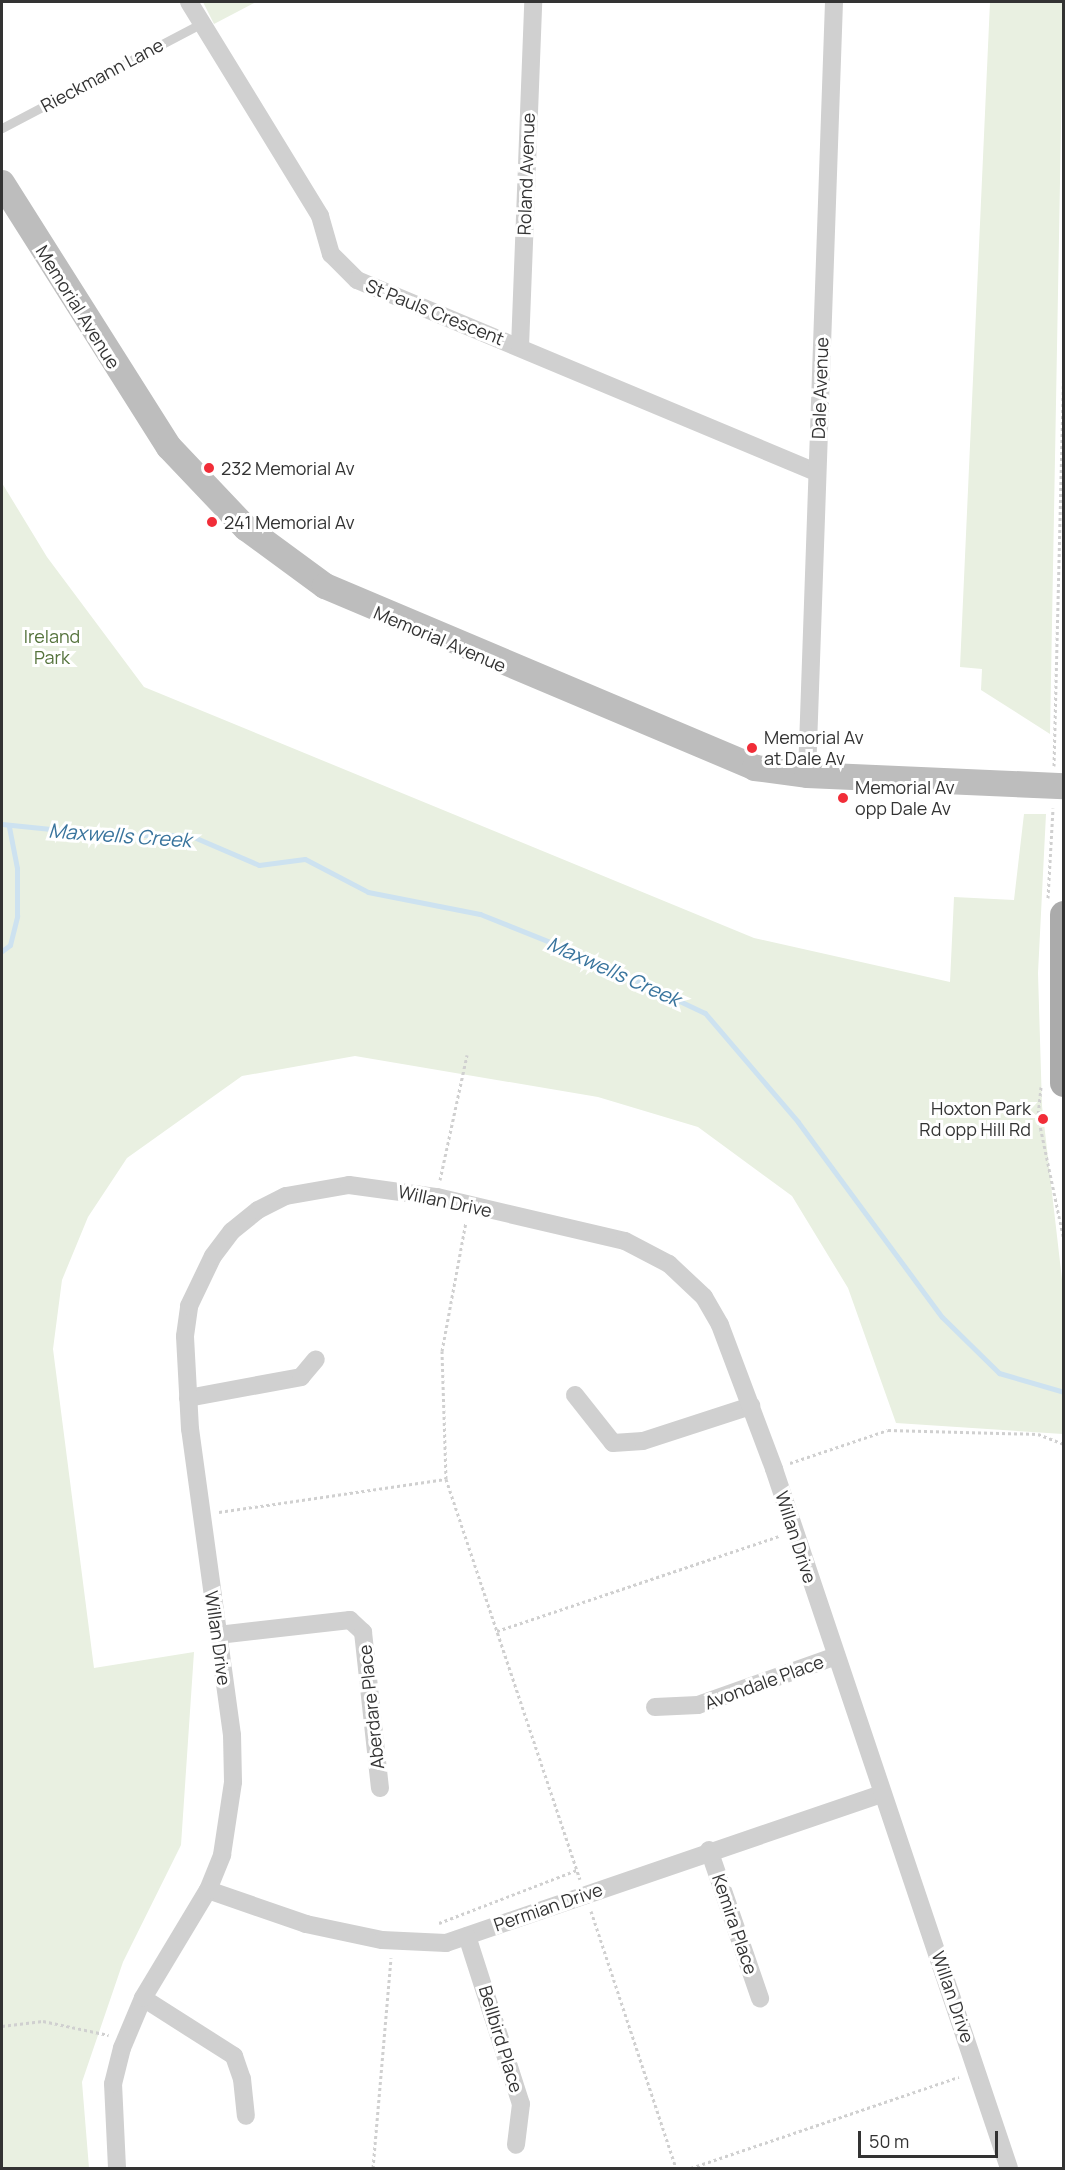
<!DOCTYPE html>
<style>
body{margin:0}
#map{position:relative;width:1065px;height:2170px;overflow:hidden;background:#fff;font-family:Manrope,sans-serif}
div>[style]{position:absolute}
.green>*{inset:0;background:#e9f0e1}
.stream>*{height:5px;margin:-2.5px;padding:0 2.5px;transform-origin:2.5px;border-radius:2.5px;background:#cde2f0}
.path>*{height:3px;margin-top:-1.5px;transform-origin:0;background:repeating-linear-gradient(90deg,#d0d0d0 0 3px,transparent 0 6px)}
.lane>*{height:9px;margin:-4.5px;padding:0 4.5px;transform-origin:4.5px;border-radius:4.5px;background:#d0d0d0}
.street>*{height:18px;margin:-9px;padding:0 9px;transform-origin:9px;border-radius:9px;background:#d0d0d0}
.secondary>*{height:26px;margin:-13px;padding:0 13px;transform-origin:13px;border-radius:13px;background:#bdbdbd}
.primary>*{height:28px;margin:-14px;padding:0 14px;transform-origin:14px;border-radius:14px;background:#ababab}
.dots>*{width:16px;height:16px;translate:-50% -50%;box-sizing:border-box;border:3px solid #fff;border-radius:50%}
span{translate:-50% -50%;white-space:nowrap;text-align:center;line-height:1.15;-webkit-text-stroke:6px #fff;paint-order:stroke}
.street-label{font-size:18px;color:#333}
.poi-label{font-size:18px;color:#333}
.left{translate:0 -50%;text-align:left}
.right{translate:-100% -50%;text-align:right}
.park-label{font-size:18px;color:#55733c}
.water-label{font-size:20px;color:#39749d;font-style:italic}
.frame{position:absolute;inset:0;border:3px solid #333;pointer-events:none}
.scale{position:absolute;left:858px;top:2131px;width:140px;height:27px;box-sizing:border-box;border:3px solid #333;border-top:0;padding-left:8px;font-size:18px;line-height:21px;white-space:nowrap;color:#333;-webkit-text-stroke:4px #fff;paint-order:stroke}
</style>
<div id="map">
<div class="green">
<div style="clip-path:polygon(203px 2px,256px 2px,214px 24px)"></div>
<div style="clip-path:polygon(990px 2px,1062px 2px,1063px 17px,1050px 734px,981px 690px,982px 669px,960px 667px)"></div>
<div style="clip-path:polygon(2px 483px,47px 557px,144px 687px,754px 938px,950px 982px,954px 897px,1014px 900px,1024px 814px,1046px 814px,1038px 973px,1042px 1106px,1063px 1288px,1063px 1434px,896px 1423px,848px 1288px,792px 1196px,698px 1127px,598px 1097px,355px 1056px,242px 1076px,127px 1158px,88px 1217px,62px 1280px,53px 1349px,94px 1668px,194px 1652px,181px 1845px,123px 1962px,82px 2082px,89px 2168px,2px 2168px)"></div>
</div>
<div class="stream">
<div style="left:2px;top:824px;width:108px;rotate:5.9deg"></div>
<div style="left:109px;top:835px;width:80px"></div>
<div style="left:189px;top:835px;width:76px;rotate:23.2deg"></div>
<div style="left:259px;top:865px;width:46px;rotate:-7.4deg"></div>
<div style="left:305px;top:859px;width:71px;rotate:27.6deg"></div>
<div style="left:368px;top:892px;width:114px;rotate:11.1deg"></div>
<div style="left:480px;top:914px;width:108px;rotate:21.8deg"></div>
<div style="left:580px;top:954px;width:138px;rotate:25.3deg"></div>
<div style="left:705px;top:1013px;width:143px;rotate:49.5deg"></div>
<div style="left:798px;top:1122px;width:242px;rotate:53.6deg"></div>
<div style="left:942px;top:1317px;width:80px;rotate:44.5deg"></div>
<div style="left:999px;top:1373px;width:68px;rotate:16.3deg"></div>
<div style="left:2px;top:951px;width:10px;rotate:-37deg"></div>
<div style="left:10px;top:945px;width:30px;rotate:-76deg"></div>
<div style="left:17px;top:916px;width:48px;rotate:-90deg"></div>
<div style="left:17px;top:868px;width:42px;rotate:-101deg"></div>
</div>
<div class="path">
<div style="left:1054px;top:766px;width:403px;rotate:-88.6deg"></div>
<div style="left:1048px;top:898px;width:90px;rotate:-86.8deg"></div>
<div style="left:1041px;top:1087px;width:29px;rotate:96deg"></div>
<div style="left:1038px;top:1116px;width:127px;rotate:78.2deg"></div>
<div style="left:440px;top:1180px;width:128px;rotate:-77.8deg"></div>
<div style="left:790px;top:1463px;width:103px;rotate:-18.6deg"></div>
<div style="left:888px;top:1430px;width:150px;rotate:1.5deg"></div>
<div style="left:1038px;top:1434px;width:28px;rotate:21deg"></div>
<div style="left:446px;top:1479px;width:422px;rotate:71.5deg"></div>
<div style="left:219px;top:1512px;width:229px;rotate:-8.3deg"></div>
<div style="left:446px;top:1479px;width:128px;rotate:-91.8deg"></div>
<div style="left:442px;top:1351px;width:131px;rotate:-79.5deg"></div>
<div style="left:497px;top:1631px;width:298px;rotate:-18.6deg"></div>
<div style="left:591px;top:1911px;width:271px;rotate:71.7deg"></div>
<div style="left:439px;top:1923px;width:148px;rotate:-21deg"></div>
<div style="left:2px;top:2026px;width:41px;rotate:-7deg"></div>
<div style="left:43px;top:2021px;width:67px;rotate:12deg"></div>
<div style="left:373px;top:2168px;width:211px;rotate:-85.1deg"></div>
<div style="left:691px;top:2168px;width:283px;rotate:-18.8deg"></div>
</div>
<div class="lane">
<div style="left:2px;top:128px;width:226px;rotate:-27.7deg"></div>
</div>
<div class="street">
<div style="left:189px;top:2px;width:251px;rotate:58.5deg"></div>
<div style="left:320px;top:216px;width:40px;rotate:74deg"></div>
<div style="left:331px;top:254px;width:37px;rotate:45deg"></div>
<div style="left:357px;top:280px;width:498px;rotate:22.7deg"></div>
<div style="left:520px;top:347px;width:345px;rotate:-87.8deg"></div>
<div style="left:807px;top:775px;width:773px;rotate:-88deg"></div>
<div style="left:575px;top:1395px;width:61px;rotate:51.6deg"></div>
<div style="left:613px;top:1443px;width:30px;rotate:-4deg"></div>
<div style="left:643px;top:1441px;width:114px;rotate:-18deg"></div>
<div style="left:188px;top:1398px;width:115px;rotate:-10.5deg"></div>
<div style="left:301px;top:1377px;width:23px;rotate:-50deg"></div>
<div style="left:218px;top:1635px;width:133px;rotate:-6.5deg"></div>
<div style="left:350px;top:1620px;width:18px;rotate:43deg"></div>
<div style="left:363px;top:1632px;width:157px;rotate:83.8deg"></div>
<div style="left:655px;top:1707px;width:43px;rotate:-2.7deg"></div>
<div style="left:698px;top:1705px;width:146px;rotate:-19.5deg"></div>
<div style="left:709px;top:1850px;width:157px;rotate:71deg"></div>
<div style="left:208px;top:1890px;width:104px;rotate:19.1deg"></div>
<div style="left:306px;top:1924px;width:78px;rotate:11.9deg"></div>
<div style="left:382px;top:1940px;width:64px;rotate:2.7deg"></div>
<div style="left:446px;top:1943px;width:461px;rotate:-18.9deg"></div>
<div style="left:467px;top:1936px;width:176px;rotate:72.2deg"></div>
<div style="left:521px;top:2104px;width:41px;rotate:97deg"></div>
<div style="left:143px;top:1998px;width:108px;rotate:32.5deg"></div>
<div style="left:234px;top:2056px;width:24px;rotate:71deg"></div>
<div style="left:242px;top:2079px;width:37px;rotate:84deg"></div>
<div style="left:117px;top:2168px;width:84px;rotate:-92.7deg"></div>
<div style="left:113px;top:2084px;width:37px;rotate:-76deg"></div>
<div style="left:122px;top:2048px;width:54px;rotate:-67.2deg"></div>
<div style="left:143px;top:1998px;width:126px;rotate:-59deg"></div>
<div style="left:208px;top:1890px;width:38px;rotate:-68deg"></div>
<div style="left:222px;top:1855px;width:74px;rotate:-81.4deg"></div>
<div style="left:233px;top:1782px;width:47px;rotate:-91.2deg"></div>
<div style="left:232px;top:1735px;width:309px;rotate:-97.8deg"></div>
<div style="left:190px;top:1429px;width:93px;rotate:-93.1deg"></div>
<div style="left:185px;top:1336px;width:30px;rotate:-82deg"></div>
<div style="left:189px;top:1306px;width:55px;rotate:-64.4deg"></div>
<div style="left:213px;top:1256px;width:31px;rotate:-53deg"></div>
<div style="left:232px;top:1231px;width:33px;rotate:-39deg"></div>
<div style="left:258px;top:1210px;width:31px;rotate:-27deg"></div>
<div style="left:286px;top:1196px;width:64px;rotate:-9.9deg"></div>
<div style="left:349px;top:1185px;width:89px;rotate:7.8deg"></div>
<div style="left:437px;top:1197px;width:193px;rotate:13.2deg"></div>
<div style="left:625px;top:1241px;width:50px;rotate:27.6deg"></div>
<div style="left:669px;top:1264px;width:48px;rotate:43.3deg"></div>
<div style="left:704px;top:1297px;width:32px;rotate:60deg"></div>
<div style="left:720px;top:1325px;width:154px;rotate:69.4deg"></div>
<div style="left:774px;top:1469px;width:737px;rotate:71.42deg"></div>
</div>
<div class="secondary">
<div style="left:2px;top:183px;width:312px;rotate:57.7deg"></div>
<div style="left:169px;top:447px;width:112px;rotate:46.5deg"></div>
<div style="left:246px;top:528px;width:98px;rotate:36.3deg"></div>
<div style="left:325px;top:586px;width:467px;rotate:22.9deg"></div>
<div style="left:755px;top:768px;width:52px;rotate:7.7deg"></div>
<div style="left:807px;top:775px;width:257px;rotate:2.5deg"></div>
</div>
<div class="primary">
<div style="left:1064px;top:915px;width:168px;rotate:90deg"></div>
</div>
<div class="dots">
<div style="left:209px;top:468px;background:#f12d38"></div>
<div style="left:212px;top:522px;background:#f12d38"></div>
<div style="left:752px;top:748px;background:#f12d38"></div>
<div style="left:843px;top:798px;background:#f12d38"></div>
<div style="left:1043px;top:1119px;background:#f12d38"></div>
</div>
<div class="street-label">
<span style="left:102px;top:75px;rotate:-28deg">Rieckmann Lane</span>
<span style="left:526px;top:174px;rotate:-88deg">Roland Avenue</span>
<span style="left:78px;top:307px;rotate:58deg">Memorial Avenue</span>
<span style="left:435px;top:312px;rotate:22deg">St Pauls Crescent</span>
<span style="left:820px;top:388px;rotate:-88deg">Dale Avenue</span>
<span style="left:440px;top:639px;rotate:23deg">Memorial Avenue</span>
<span style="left:445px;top:1201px;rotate:12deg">Willan Drive</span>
<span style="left:796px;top:1537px;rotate:72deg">Willan Drive</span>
<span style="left:218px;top:1638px;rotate:82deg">Willan Drive</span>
<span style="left:764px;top:1682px;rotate:-20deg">Avondale Place</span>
<span style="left:371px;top:1707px;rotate:-96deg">Aberdare Place</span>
<span style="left:548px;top:1907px;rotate:-19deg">Permian Drive</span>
<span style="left:735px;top:1924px;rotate:71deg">Kemira Place</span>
<span style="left:953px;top:1997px;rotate:71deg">Willan Drive</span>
<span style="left:501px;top:2039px;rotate:73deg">Bellbird Place</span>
</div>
<div class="poi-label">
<span class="left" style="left:221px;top:468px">232 Memorial Av</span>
<span class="left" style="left:224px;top:522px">241 Memorial Av</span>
<span class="left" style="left:764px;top:748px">Memorial Av<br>at Dale Av</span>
<span class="left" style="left:855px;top:798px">Memorial Av<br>opp Dale Av</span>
<span class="right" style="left:1031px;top:1119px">Hoxton Park<br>Rd opp Hill Rd</span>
</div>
<div class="park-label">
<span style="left:52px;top:647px">Ireland<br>Park</span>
</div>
<div class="water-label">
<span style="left:120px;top:835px;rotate:4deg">Maxwells Creek</span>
<span style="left:614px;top:971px;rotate:24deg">Maxwells Creek</span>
</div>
<div class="frame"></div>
<div class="scale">50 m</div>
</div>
